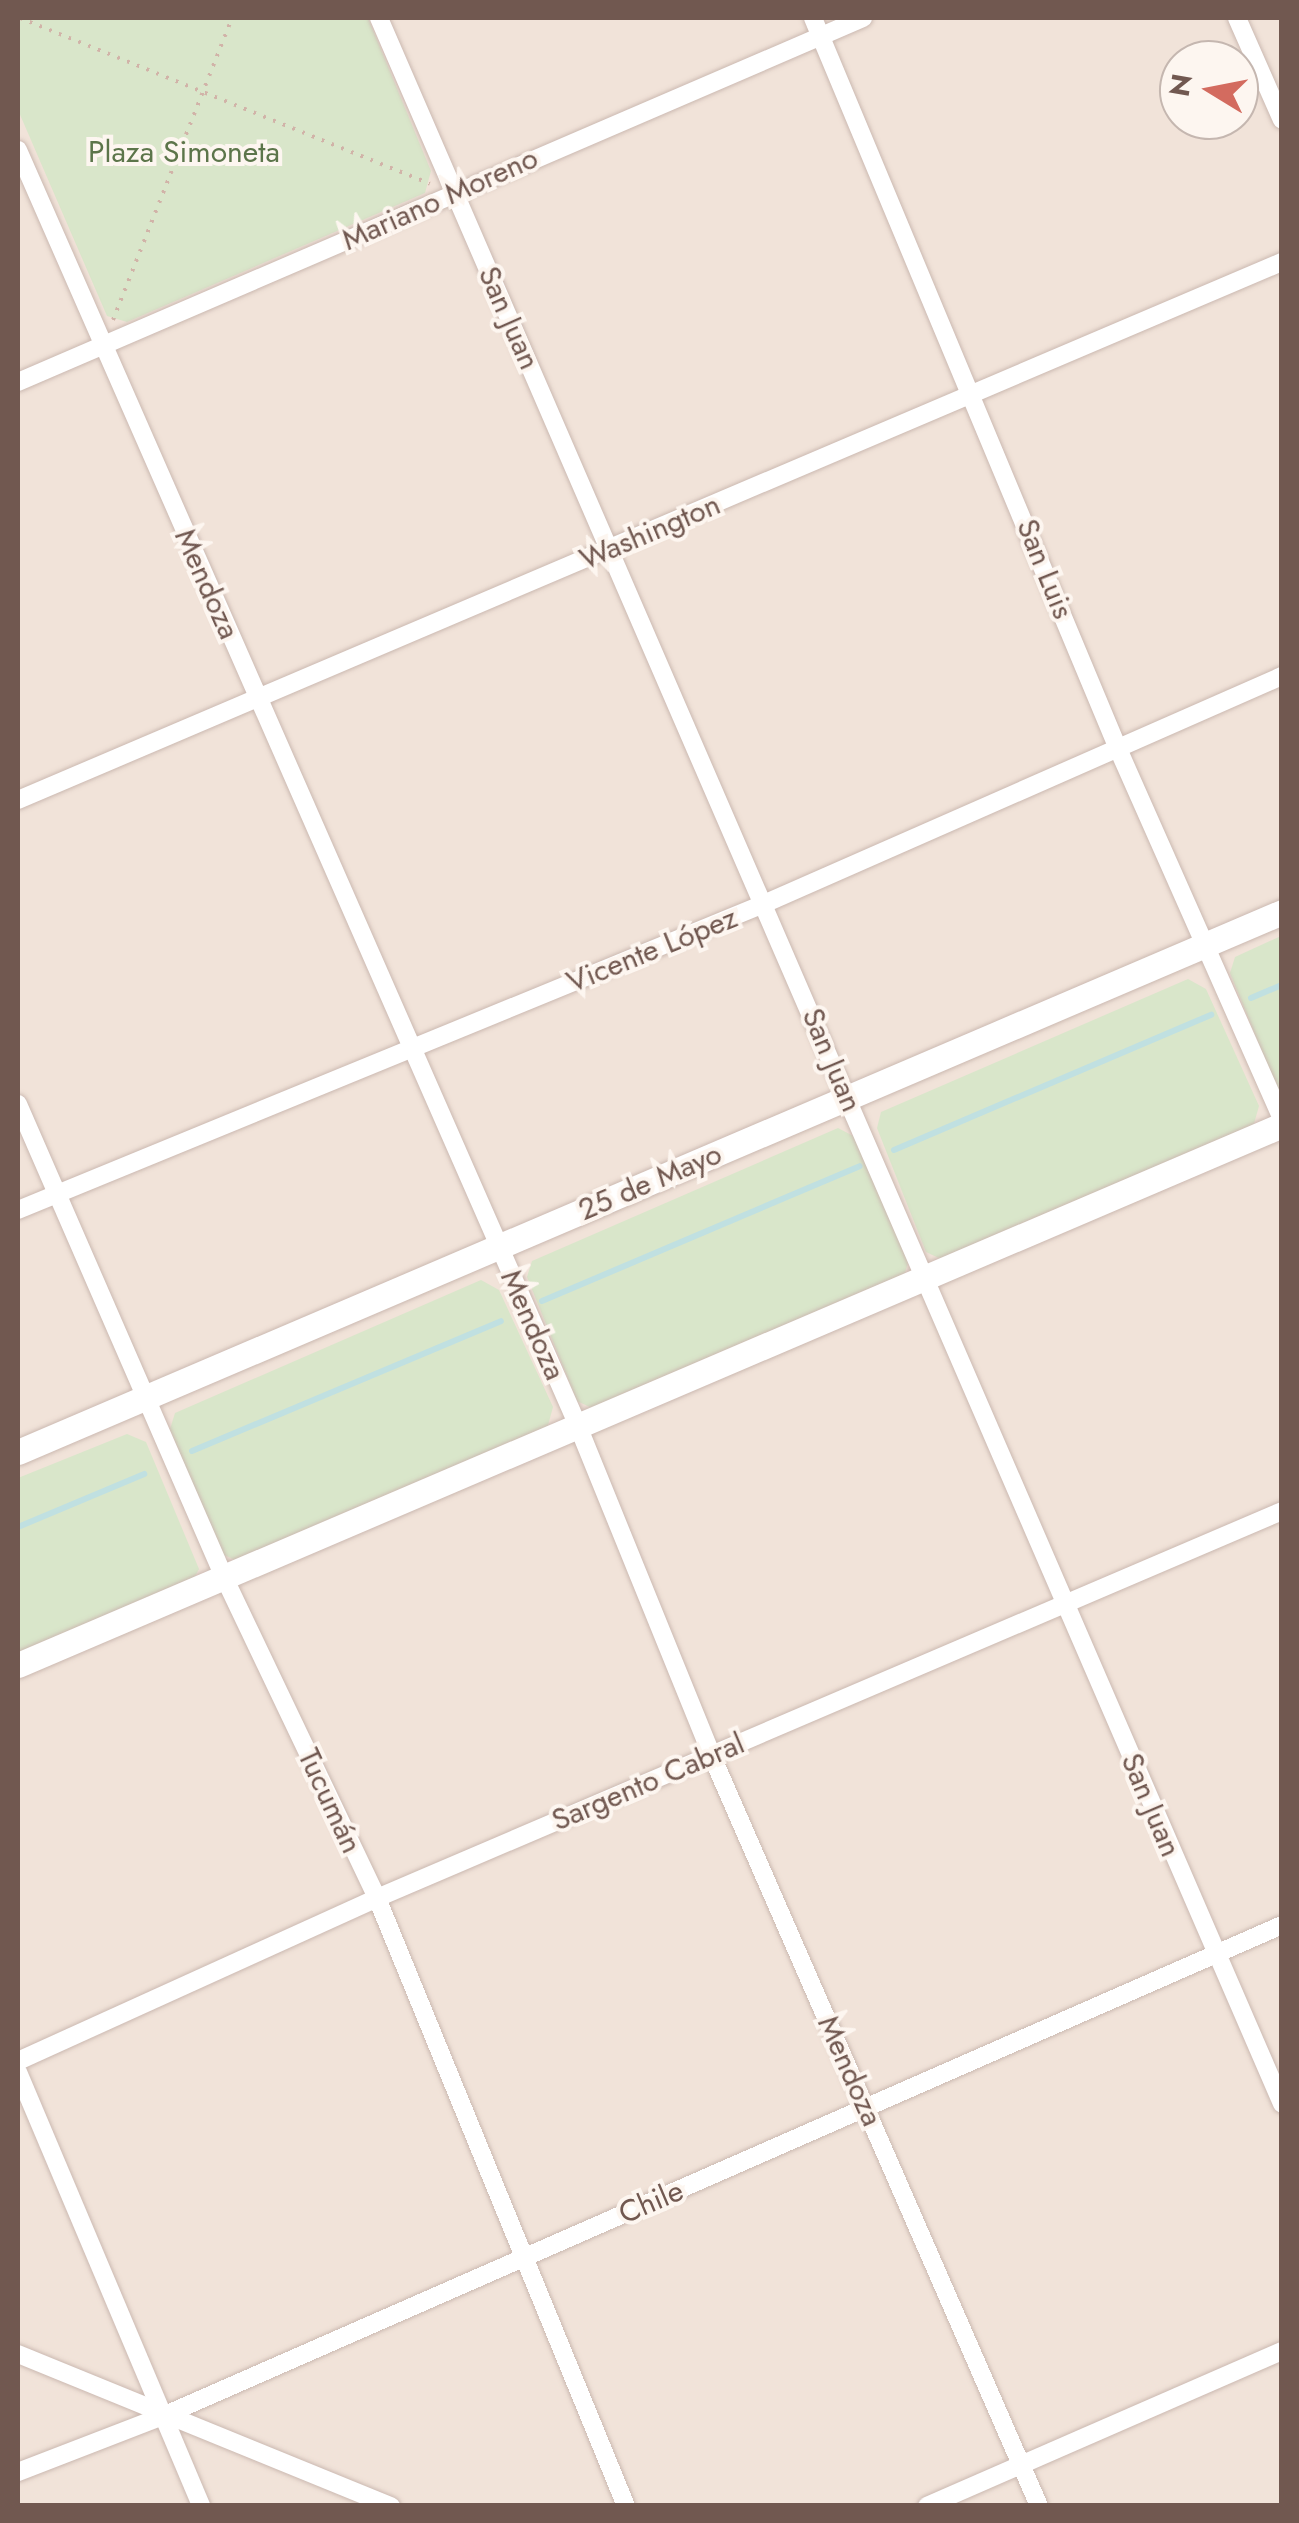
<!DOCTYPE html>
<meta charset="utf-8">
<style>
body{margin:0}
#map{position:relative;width:1299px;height:2523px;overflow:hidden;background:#faf2ea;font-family:Jost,sans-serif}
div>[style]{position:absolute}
.residential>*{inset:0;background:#f1e3d9}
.green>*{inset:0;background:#d9e6ca}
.stream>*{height:6px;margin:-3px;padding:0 3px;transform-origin:3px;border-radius:3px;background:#c0e0e1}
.path>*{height:4px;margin-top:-2px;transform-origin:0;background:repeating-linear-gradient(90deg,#d1b3a8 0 2.5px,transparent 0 10.5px)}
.roads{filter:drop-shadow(0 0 2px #cbb9b1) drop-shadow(0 0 2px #cbb9b1)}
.street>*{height:18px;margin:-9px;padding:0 9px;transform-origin:9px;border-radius:9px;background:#fff}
.secondary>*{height:25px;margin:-12.5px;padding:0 12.5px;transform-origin:12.5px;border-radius:12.5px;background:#fff}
span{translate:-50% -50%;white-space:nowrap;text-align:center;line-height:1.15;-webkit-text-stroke:8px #fdf6f0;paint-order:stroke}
.park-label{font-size:30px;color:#5c754a}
.street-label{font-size:30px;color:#715850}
.frame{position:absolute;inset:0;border:20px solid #715850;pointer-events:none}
.north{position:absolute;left:1159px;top:40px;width:100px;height:100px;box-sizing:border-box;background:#fdf6f0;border:2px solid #c5b7b0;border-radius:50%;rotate:280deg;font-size:28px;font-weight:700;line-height:40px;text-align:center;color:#715850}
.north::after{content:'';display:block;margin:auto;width:35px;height:45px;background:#d36b5f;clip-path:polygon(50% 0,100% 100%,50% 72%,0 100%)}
</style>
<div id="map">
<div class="residential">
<div style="clip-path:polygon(evenodd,18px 18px,1281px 18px,1281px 2505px,18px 2505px,18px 18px,1179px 60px,1239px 60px,1239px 120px,1179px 120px,1179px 60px)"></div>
</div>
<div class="green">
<div style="clip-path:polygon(18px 18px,368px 18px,431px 171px,425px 193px,127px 322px,107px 316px,18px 110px)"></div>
<div style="clip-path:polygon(1281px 936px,1281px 1098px,1230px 973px,1235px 957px)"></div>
<div style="clip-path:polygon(1188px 979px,1206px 989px,1259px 1106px,1253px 1127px,943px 1260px,926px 1252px,877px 1128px,881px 1112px)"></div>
<div style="clip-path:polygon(838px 1128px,857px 1138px,910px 1255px,904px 1277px,594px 1409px,577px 1401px,527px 1277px,532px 1261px)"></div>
<div style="clip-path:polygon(481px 1280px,499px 1290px,553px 1407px,547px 1429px,237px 1561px,220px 1553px,170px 1429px,175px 1413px)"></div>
<div style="clip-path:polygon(127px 1434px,146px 1442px,199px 1569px,192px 1582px,18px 1656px,18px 1478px)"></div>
</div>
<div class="stream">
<div style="left:1251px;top:998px;width:34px;rotate:-23deg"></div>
<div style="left:894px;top:1150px;width:345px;rotate:-23.1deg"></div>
<div style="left:542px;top:1301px;width:345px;rotate:-23deg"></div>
<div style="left:192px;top:1451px;width:335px;rotate:-22.8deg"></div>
<div style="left:18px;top:1527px;width:137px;rotate:-22.8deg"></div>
</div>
<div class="path">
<div style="left:20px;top:18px;width:442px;rotate:22deg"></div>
<div style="left:113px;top:320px;width:325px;rotate:-68.5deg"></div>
</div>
<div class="roads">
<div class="street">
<div style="left:379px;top:18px;width:2273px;rotate:66.59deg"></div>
<div style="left:813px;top:18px;width:794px;rotate:67.34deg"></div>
<div style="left:1119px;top:751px;width:402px;rotate:66.1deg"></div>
<div style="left:1237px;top:18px;width:111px;rotate:66.2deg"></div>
<div style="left:18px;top:150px;width:1393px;rotate:66.3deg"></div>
<div style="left:578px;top:1426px;width:354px;rotate:67.9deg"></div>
<div style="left:711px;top:1754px;width:820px;rotate:66.43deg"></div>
<div style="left:18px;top:382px;width:920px;rotate:-23.3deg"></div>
<div style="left:18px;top:800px;width:1374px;rotate:-23.06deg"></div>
<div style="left:18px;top:1104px;width:516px;rotate:66.47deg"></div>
<div style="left:224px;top:1577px;width:356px;rotate:64.5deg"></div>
<div style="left:377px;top:1898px;width:657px;rotate:67.73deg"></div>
<div style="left:18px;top:1210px;width:809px;rotate:-22.31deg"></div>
<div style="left:766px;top:903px;width:564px;rotate:-23.75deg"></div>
<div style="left:18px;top:2061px;width:394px;rotate:-24.4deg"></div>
<div style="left:377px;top:1898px;width:984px;rotate:-23.15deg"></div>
<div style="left:18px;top:2072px;width:471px;rotate:67.1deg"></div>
<div style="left:18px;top:2354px;width:403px;rotate:22.2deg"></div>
<div style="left:18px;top:2472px;width:155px;rotate:-21.1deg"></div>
<div style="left:163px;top:2416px;width:1222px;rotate:-23.69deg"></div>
<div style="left:927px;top:2506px;width:387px;rotate:-23.6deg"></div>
</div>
<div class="secondary">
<div style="left:18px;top:1452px;width:1375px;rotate:-23.13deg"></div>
<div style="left:18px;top:1665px;width:1375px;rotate:-23.13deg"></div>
</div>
</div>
<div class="park-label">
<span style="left:184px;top:152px">Plaza Simoneta</span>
</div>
<div class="street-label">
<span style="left:440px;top:199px;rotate:-24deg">Mariano Moreno</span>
<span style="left:509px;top:318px;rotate:66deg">San Juan</span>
<span style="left:650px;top:532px;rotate:-23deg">Washington</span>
<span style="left:1045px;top:569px;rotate:68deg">San Luis</span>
<span style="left:207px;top:584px;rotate:66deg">Mendoza</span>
<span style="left:652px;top:950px;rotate:-22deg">Vicente López</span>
<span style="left:832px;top:1060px;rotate:67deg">San Juan</span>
<span style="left:650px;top:1182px;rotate:-23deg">25 de Mayo</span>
<span style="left:533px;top:1325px;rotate:66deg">Mendoza</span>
<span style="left:648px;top:1782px;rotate:-23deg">Sargento Cabral</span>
<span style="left:330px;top:1801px;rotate:65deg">Tucumán</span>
<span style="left:1151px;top:1805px;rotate:67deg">San Juan</span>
<span style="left:850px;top:2071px;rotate:66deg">Mendoza</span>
<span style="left:651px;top:2202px;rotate:-23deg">Chile</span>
</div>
<div class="frame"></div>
<div class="north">N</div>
</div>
